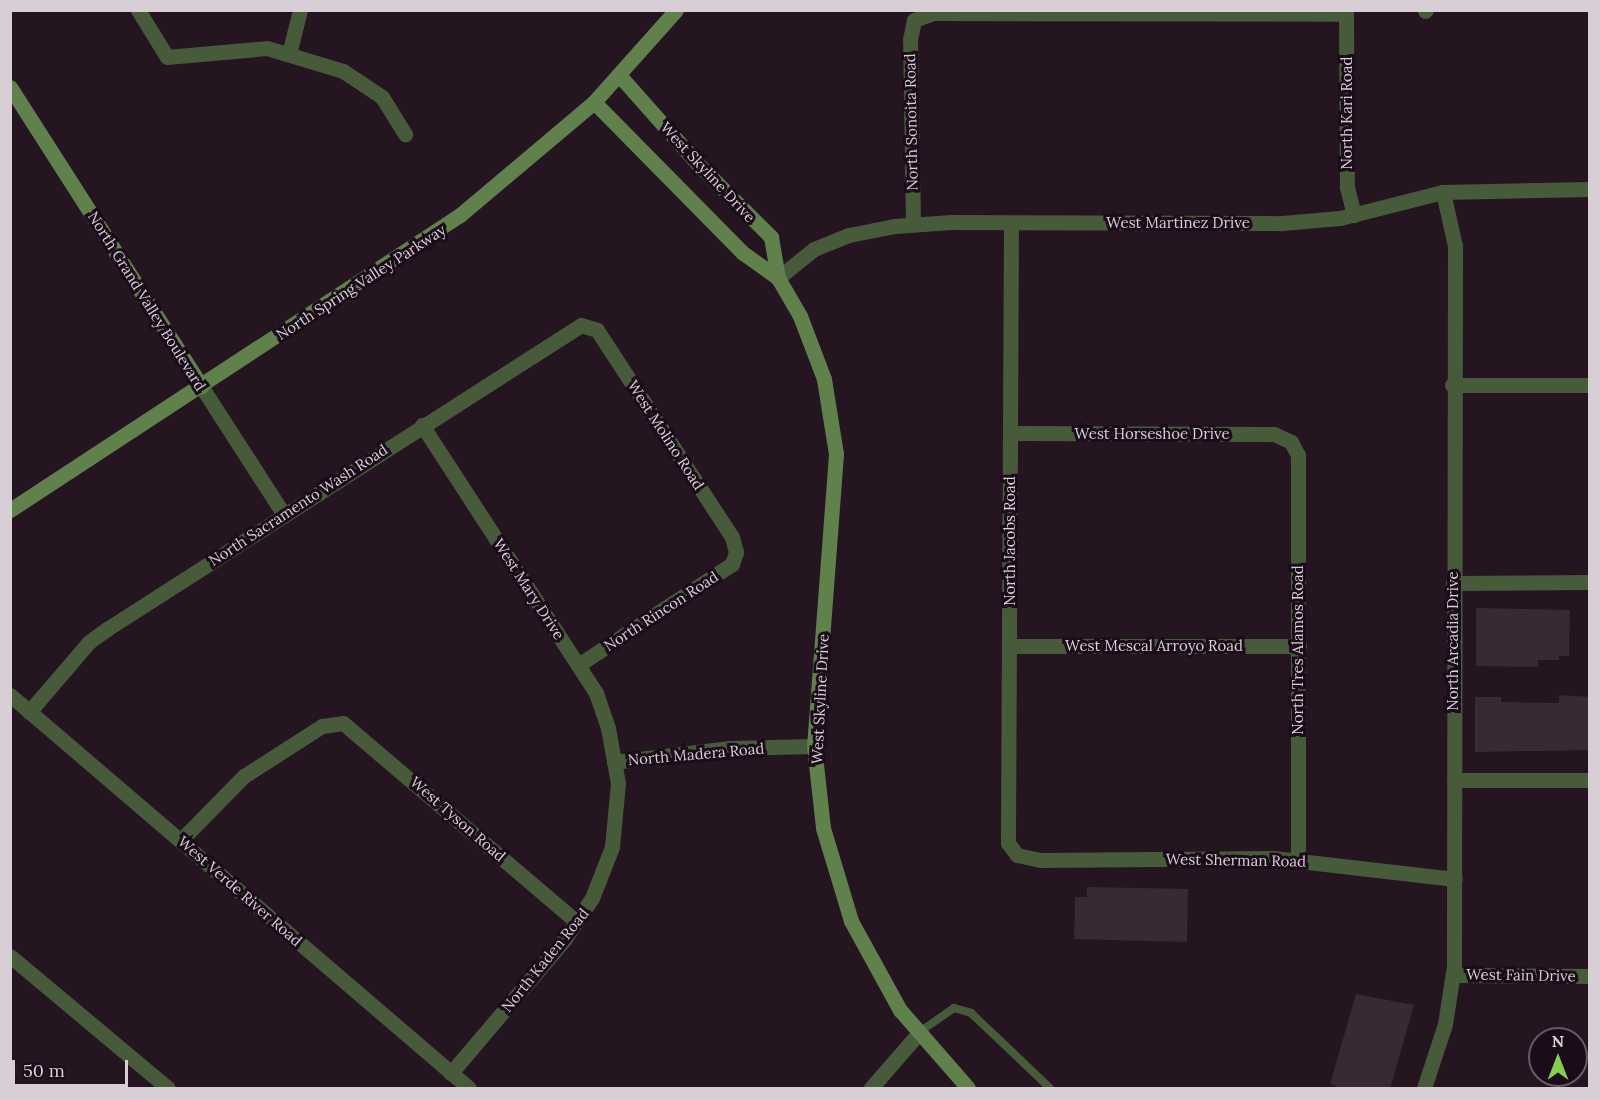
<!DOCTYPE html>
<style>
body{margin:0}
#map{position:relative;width:1600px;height:1099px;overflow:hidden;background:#241521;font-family:Lora,serif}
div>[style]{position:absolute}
.building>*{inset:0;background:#392935}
.lane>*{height:8px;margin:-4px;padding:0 4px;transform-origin:4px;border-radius:4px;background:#475b3b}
.street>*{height:15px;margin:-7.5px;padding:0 7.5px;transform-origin:7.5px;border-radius:7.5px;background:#475b3b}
.secondary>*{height:15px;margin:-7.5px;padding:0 7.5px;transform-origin:7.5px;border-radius:7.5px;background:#60804c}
span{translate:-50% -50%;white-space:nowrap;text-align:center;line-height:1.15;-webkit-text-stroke:6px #1a0c18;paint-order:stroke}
.street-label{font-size:15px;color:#d8ced6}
.frame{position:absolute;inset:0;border:12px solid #d8ced6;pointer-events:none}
.north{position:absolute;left:1528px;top:1027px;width:60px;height:60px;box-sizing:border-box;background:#1a0c18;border:2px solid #665a64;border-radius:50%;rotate:0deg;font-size:16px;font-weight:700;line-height:24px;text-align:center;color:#d8ced6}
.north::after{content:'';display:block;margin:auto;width:21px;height:27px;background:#84d04e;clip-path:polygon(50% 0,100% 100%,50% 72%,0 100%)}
.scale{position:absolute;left:12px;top:1060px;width:116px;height:27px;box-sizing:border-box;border:3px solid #d8ced6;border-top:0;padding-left:8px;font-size:18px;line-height:21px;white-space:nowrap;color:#d8ced6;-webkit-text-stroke:4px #1a0c18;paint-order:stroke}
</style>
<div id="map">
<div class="building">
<div style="clip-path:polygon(1476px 608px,1570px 610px,1569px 656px,1559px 656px,1559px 660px,1538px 660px,1538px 667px,1476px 666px)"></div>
<div style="clip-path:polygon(1559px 695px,1590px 697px,1590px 750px,1475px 752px,1475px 697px,1501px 697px,1501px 702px,1559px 703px)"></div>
<div style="clip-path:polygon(1087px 887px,1188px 889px,1187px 942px,1074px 939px,1075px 897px,1087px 897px)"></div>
<div style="clip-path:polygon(1356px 994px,1414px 1005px,1390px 1089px,1342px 1089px,1330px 1084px)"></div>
</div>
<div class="lane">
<div style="left:918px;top:1033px;width:44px;rotate:-34.8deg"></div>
<div style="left:954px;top:1008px;width:18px;rotate:16deg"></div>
<div style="left:971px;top:1013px;width:109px;rotate:43.5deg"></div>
</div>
<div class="street">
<div style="left:138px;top:10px;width:55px;rotate:58.3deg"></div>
<div style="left:167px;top:57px;width:100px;rotate:-5.1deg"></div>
<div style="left:267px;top:48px;width:79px;rotate:16.8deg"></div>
<div style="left:343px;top:71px;width:47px;rotate:33.7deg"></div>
<div style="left:382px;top:97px;width:44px;rotate:58.1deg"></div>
<div style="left:1346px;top:10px;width:177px;rotate:89.7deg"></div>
<div style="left:1347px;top:187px;width:29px;rotate:76deg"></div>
<div style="left:1425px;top:11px;width:1px;rotate:-45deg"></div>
<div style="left:289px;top:54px;width:45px;rotate:-76deg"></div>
<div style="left:1011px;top:223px;width:620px;rotate:90.28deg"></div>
<div style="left:1008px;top:843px;width:15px;rotate:53deg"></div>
<div style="left:1017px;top:855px;width:24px;rotate:12deg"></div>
<div style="left:1040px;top:860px;width:233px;rotate:-0.5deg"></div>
<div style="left:1273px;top:858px;width:183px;rotate:6.6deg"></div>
<div style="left:913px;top:224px;width:184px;rotate:-90.9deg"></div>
<div style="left:910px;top:40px;width:20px;rotate:-79deg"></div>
<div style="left:914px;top:20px;width:20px;rotate:-20deg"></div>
<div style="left:933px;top:13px;width:413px;rotate:0.1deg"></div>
<div style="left:778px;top:278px;width:46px;rotate:-38.9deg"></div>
<div style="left:814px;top:249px;width:38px;rotate:-22deg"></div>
<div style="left:849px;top:235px;width:47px;rotate:-11.1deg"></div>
<div style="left:895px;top:226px;width:56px;rotate:-4.1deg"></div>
<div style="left:951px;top:222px;width:331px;rotate:0.2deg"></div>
<div style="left:1282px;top:223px;width:58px;rotate:-4.9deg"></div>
<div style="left:1340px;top:218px;width:106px;rotate:-14.2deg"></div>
<div style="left:1443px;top:192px;width:147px;rotate:-1.2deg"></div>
<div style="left:1452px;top:385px;width:138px"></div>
<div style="left:201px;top:386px;width:153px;rotate:57.2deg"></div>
<div style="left:422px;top:425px;width:320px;rotate:57deg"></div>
<div style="left:596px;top:693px;width:37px;rotate:71deg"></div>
<div style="left:608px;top:728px;width:56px;rotate:79.7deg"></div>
<div style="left:618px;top:783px;width:64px;rotate:95.4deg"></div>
<div style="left:612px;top:847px;width:55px;rotate:111.4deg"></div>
<div style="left:592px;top:898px;width:50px;rotate:123.7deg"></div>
<div style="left:564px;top:940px;width:175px;rotate:130.4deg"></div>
<div style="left:1010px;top:433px;width:264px;rotate:0.2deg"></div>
<div style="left:1274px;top:434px;width:19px;rotate:25deg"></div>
<div style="left:1291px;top:442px;width:15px;rotate:62deg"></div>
<div style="left:1298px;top:455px;width:405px;rotate:90deg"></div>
<div style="left:1453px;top:583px;width:137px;rotate:-0.4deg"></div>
<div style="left:1009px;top:646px;width:290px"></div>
<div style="left:10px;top:695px;width:604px;rotate:40.57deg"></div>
<div style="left:29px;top:712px;width:92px;rotate:-49.4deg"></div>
<div style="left:89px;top:642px;width:22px;rotate:-36deg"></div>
<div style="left:107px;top:629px;width:563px;rotate:-32.67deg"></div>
<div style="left:581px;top:325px;width:17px;rotate:17deg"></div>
<div style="left:597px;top:330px;width:247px;rotate:56.9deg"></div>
<div style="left:732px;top:537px;width:16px;rotate:75deg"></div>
<div style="left:736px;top:552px;width:13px;rotate:108deg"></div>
<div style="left:732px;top:564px;width:184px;rotate:146.7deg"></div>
<div style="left:614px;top:762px;width:117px;rotate:-6.9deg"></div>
<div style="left:730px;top:748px;width:84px;rotate:-1.4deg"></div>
<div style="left:1454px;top:780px;width:136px"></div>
<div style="left:181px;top:840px;width:90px;rotate:-45.5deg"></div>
<div style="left:244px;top:776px;width:93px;rotate:-32.7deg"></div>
<div style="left:322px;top:726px;width:21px;rotate:-8deg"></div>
<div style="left:343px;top:723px;width:307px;rotate:40.4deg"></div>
<div style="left:10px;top:956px;width:206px;rotate:39.9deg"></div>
<div style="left:1453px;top:975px;width:137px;rotate:0.4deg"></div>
<div style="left:871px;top:1088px;width:72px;rotate:-49deg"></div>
<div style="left:1424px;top:1088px;width:67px;rotate:-71.8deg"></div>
<div style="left:1445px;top:1024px;width:59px;rotate:-81.2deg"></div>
<div style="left:1454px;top:966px;width:720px;rotate:-89.92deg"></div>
<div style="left:1455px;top:246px;width:55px;rotate:-102.5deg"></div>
</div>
<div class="secondary">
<div style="left:619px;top:75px;width:120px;rotate:48.4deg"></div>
<div style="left:699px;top:165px;width:102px;rotate:45deg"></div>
<div style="left:771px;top:237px;width:42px;rotate:80.3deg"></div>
<div style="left:778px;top:278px;width:44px;rotate:59.9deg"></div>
<div style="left:800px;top:316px;width:67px;rotate:69.1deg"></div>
<div style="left:824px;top:379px;width:76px;rotate:80.9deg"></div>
<div style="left:836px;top:454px;width:293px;rotate:94.3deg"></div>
<div style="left:814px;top:746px;width:82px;rotate:83.7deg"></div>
<div style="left:823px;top:828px;width:97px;rotate:73.2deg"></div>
<div style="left:851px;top:921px;width:102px;rotate:61.2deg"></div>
<div style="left:900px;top:1010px;width:103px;rotate:48.9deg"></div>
<div style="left:10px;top:87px;width:355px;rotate:57.4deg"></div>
<div style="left:594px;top:102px;width:212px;rotate:45.4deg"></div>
<div style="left:743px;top:253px;width:43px;rotate:35.5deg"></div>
<div style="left:10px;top:510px;width:538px;rotate:-33.25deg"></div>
<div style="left:460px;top:215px;width:175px;rotate:-40.1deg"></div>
<div style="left:594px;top:102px;width:123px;rotate:-48.3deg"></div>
</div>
<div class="street-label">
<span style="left:1347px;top:113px;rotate:-90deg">North Kari Road</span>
<span style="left:911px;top:122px;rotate:-91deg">North Sonoita Road</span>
<span style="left:708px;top:172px;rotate:47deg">West Skyline Drive</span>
<span style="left:1178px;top:223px">West Martinez Drive</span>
<span style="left:361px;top:282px;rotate:-33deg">North Spring Valley Parkway</span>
<span style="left:147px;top:301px;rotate:58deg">North Grand Valley Boulevard</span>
<span style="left:1152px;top:434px">West Horseshoe Drive</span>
<span style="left:666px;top:435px;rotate:57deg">West Molino Road</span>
<span style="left:298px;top:505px;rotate:-33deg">North Sacramento Wash Road</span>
<span style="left:1010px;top:541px;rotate:-90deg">North Jacobs Road</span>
<span style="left:529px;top:589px;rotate:57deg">West Mary Drive</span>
<span style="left:661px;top:611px;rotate:-33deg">North Rincon Road</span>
<span style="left:1453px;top:641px;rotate:-90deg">North Arcadia Drive</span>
<span style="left:1154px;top:646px">West Mescal Arroyo Road</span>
<span style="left:1298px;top:650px;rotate:-90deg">North Tres Alamos Road</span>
<span style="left:820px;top:699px;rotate:-87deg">West Skyline Drive</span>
<span style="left:696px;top:754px;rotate:-5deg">North Madera Road</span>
<span style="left:458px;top:819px;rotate:41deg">West Tyson Road</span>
<span style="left:1236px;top:860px;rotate:1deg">West Sherman Road</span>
<span style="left:240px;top:891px;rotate:41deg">West Verde River Road</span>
<span style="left:545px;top:960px;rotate:-51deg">North Kaden Road</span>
<span style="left:1521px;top:975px;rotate:1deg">West Fain Drive</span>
</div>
<div class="frame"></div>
<div class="north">N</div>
<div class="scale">50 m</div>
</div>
